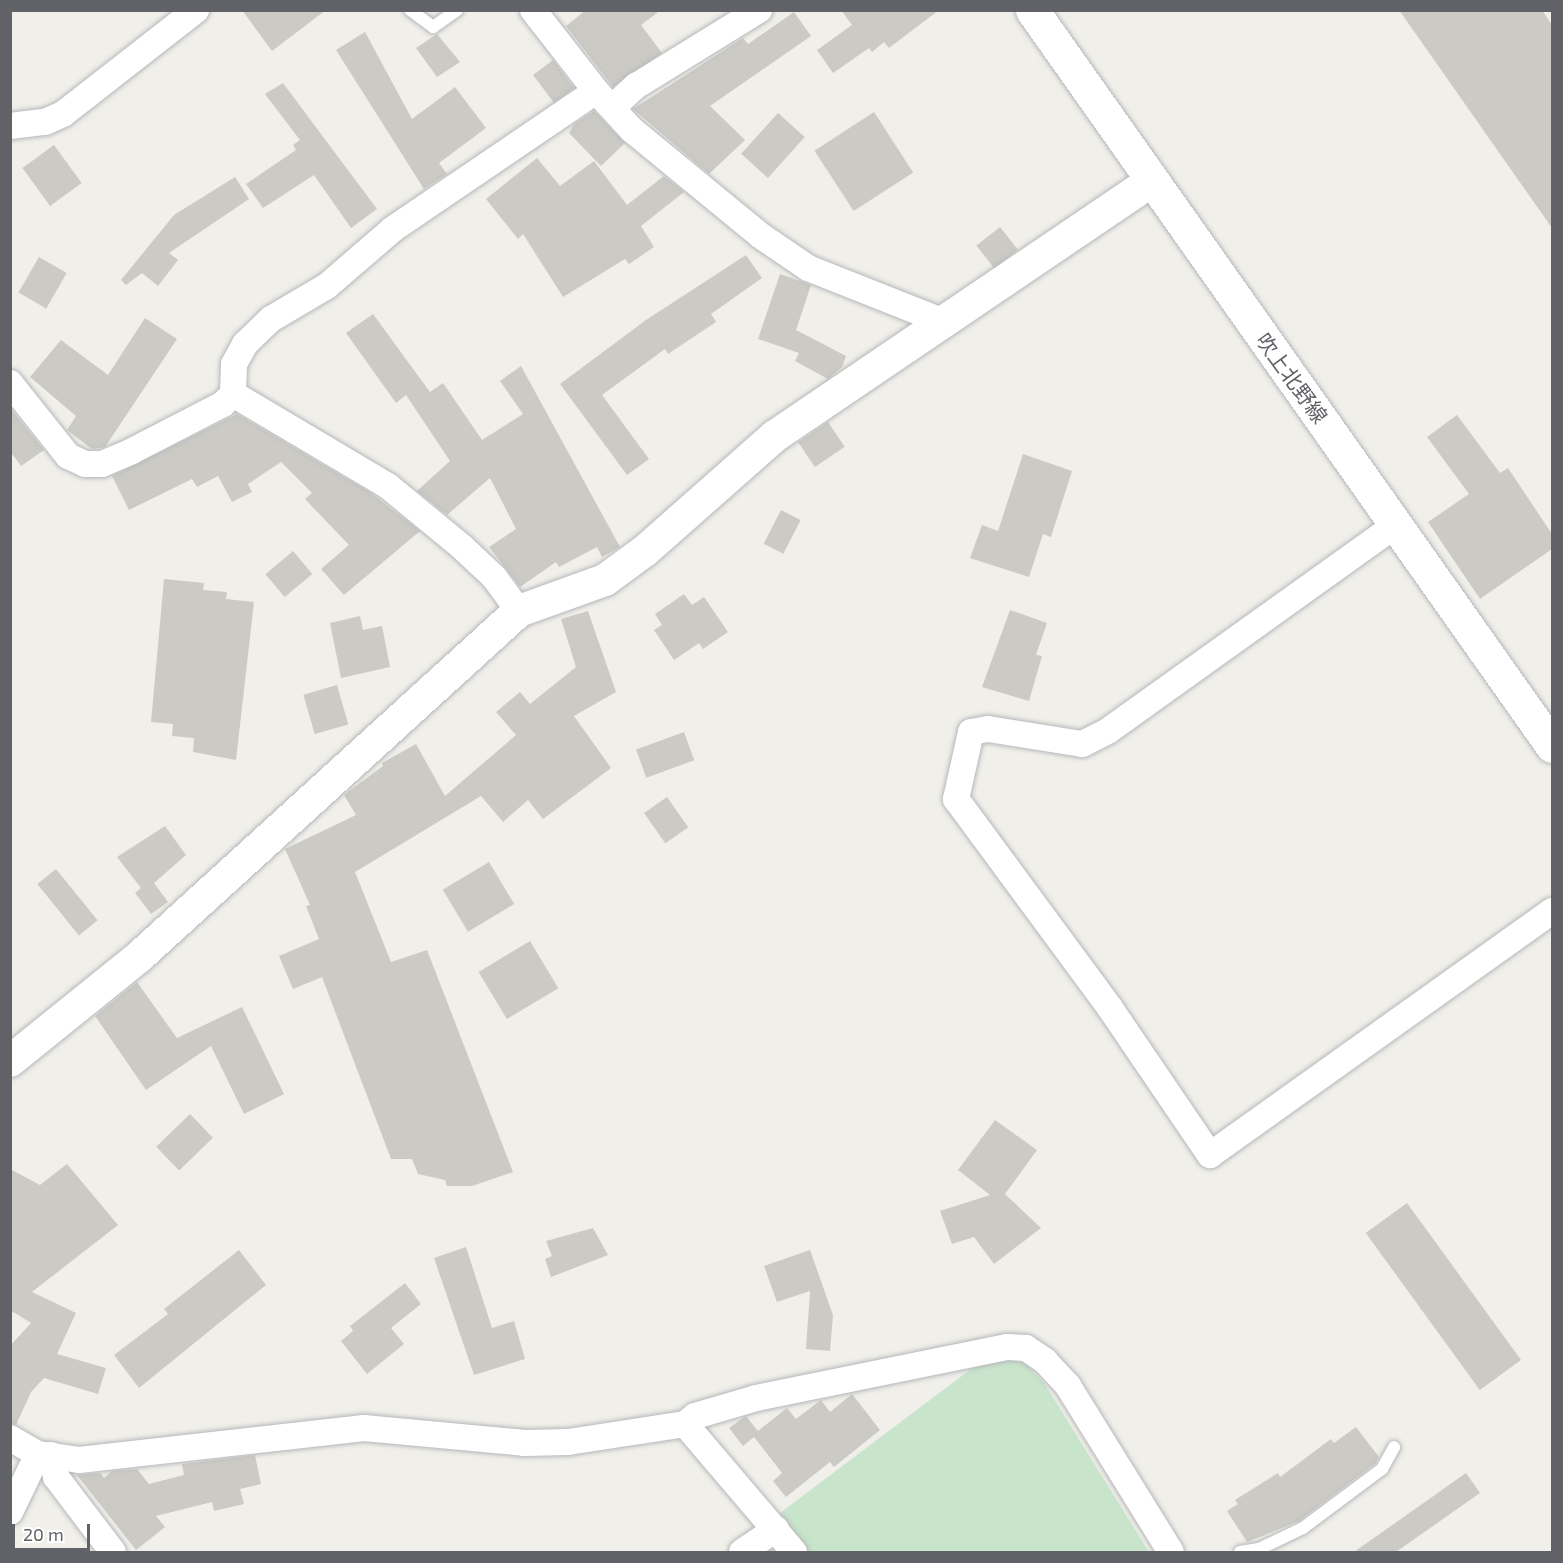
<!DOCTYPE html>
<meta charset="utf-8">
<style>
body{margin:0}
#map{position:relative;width:1563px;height:1563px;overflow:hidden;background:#f0efe9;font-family:"Exo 2","Noto Sans JP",sans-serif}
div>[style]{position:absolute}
.green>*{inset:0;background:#c8e4cb}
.building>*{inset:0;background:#cccac5;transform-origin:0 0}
.roads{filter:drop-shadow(0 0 2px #b5b7bb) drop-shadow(0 0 2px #b5b7bb)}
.service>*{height:12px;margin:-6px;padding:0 6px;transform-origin:6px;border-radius:6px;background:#fff}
.minor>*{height:26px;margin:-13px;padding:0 13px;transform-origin:13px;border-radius:13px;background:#fff}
.tertiary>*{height:32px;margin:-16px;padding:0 16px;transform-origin:16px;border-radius:16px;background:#fff}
.secondary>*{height:33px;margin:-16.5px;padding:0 16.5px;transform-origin:16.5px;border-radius:16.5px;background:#fff}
span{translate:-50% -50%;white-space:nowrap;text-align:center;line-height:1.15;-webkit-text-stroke:4.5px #fff;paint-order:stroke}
.street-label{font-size:21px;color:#606267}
.frame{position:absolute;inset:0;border:12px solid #606267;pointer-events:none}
.scale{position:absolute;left:12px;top:1524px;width:78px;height:27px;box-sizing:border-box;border:3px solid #606267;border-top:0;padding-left:8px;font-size:18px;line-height:21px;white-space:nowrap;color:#606267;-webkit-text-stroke:4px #fff;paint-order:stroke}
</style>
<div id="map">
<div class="green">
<div style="clip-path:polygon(1012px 1359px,1026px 1364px,1044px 1383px,1149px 1552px,809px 1552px,780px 1513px,975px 1366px)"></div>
</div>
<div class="building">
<div style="clip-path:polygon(242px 10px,326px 10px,272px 51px)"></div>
<div style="clip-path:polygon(586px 10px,661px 10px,641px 25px,662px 53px,613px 87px,566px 26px)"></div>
<div style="clip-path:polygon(841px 10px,939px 10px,889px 48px,884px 42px,872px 52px,869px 48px,833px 73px,817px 50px,852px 25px)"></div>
<div style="clip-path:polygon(1399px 10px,1542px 10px,1552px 25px,1552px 228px)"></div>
<div style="clip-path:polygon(794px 12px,811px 36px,710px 106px,745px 140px,709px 174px,633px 109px,743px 38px,748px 44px)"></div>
<div style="clip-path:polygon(365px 32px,412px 119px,455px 87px,486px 128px,439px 163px,447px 174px,424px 189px,336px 50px)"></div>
<div style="clip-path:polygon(437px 34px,460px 62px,437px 77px,416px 48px)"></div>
<div style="left:553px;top:60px;width:35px;height:25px;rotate:53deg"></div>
<div style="clip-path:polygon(283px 83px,377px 209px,351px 228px,314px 175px,263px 208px,246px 184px,296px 150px,293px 145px,300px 140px,265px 94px)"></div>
<div style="clip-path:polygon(594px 111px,625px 143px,601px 166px,569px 133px,574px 124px)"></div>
<div style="left:874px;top:112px;width:72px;height:71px;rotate:57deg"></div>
<div style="left:778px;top:113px;width:36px;height:55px;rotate:42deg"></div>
<div style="left:54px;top:145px;width:47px;height:39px;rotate:54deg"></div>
<div style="clip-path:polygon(537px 158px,560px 186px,594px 161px,627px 205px,664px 176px,684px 192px,641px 226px,654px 247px,629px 264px,625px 259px,563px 297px,523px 234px,518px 239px,486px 199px)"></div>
<div style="clip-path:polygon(235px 177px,249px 199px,169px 253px,178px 260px,158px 286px,142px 273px,126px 285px,121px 280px,174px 215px)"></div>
<div style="left:1000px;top:227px;width:29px;height:30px;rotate:52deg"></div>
<div style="clip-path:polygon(746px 255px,762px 278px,711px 314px,716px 322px,668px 354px,665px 349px,602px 395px,649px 459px,627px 475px,560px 384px,646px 320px)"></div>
<div style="left:39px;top:257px;width:32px;height:41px;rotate:30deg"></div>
<div style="clip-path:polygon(780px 274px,811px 285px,796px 330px,846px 356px,842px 367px,828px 379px,795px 361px,799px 353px,758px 339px)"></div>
<div style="clip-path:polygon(373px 314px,430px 392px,443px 383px,482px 440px,523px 414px,500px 381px,521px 366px,620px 547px,602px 557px,597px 547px,559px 567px,556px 562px,520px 587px,489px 547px,516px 529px,490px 478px,447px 515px,417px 491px,450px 461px,406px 395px,396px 403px,346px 333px)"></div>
<div style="clip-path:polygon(145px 318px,177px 339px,105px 447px,92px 449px,67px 430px,76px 416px,30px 377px,61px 340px,108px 375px)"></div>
<div style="clip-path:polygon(10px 408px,44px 450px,21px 466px,10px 451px)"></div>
<div style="clip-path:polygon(237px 414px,371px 493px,420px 531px,344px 595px,321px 569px,349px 545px,305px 499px,312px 493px,281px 462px,248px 484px,252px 492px,232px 502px,218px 476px,197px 487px,192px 479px,129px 510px,112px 476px)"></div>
<div style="clip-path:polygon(1457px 415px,1500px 473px,1508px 468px,1552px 534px,1552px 549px,1480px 599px,1428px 522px,1469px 494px,1427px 437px)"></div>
<div style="left:828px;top:422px;width:30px;height:36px;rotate:56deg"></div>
<div style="clip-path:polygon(1023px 454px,1072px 471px,1051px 537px,1043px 534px,1029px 577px,970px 558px,982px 525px,998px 531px)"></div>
<div style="left:781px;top:510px;width:22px;height:38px;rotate:27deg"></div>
<div style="left:293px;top:551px;width:30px;height:36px;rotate:50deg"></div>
<div style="clip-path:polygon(164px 579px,204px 583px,203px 590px,227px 592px,226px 599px,254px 602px,236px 760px,193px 752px,194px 738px,172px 736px,173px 724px,151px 722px)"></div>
<div style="clip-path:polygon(684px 594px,692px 605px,704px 597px,728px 632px,703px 649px,699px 643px,674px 660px,654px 630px,662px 625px,655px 614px)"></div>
<div style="clip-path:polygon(1010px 610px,1047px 623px,1036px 655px,1042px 656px,1029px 701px,982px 687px)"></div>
<div style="clip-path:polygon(588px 611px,616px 692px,574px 716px,611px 768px,543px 819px,528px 800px,503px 822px,481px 796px,355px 872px,391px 962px,427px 950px,513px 1172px,472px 1186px,447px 1186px,445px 1180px,418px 1174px,412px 1159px,391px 1159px,322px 977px,293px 989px,279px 956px,319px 939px,306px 906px,310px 905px,285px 849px,356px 815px,344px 795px,383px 766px,382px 763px,416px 744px,445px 796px,516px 735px,496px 712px,520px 692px,530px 704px,576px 667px,561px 619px)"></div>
<div style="clip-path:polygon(360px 616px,363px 630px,382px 626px,390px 667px,341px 678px,330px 623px)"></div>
<div style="left:337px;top:685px;width:41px;height:35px;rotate:74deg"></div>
<div style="left:684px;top:732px;width:30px;height:51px;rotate:70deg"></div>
<div style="left:667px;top:797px;width:37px;height:28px;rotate:55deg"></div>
<div style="clip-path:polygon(165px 826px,186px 855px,154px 883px,168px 902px,151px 914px,135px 893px,141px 888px,117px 857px)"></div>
<div style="left:489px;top:862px;width:49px;height:54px;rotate:59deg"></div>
<div style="left:56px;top:869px;width:66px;height:24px;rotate:51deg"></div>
<div style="left:530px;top:941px;width:55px;height:60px;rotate:59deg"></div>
<div style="clip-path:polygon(137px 982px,177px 1038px,242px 1007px,284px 1094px,244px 1114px,211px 1046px,146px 1090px,95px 1016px)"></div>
<div style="left:190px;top:1114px;width:33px;height:47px;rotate:46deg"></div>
<div style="clip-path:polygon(995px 1120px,1037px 1150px,1005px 1194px,1041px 1228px,994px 1264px,974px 1237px,952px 1244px,940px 1211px,990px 1195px,958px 1170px)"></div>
<div style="clip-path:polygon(67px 1164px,118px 1225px,32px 1292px,76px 1313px,57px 1354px,106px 1368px,98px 1394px,44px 1378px,31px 1392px,16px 1425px,10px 1423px,10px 1346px,31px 1323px,10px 1310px,10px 1169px,40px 1185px)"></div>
<div style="left:1407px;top:1203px;width:194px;height:51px;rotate:54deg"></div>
<div style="clip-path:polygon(593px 1228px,608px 1255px,551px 1277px,545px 1259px,552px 1256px,546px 1241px)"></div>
<div style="clip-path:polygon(466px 1247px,492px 1328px,514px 1321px,525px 1359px,474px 1375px,434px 1258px)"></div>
<div style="clip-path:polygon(239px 1250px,266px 1285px,139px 1388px,114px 1355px,168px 1314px,164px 1309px)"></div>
<div style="clip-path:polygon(810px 1250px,833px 1315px,830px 1351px,806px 1349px,810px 1291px,777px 1302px,764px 1266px)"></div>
<div style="clip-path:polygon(405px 1283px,421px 1304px,391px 1328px,404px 1344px,367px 1374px,341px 1341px,353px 1331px,350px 1326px)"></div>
<div style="clip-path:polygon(852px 1394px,880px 1430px,834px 1467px,830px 1462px,786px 1497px,773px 1481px,782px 1473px,754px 1437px,743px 1446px,729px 1428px,746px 1416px,758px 1431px,787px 1408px,796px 1419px,821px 1400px,830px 1412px)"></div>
<div style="clip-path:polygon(1356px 1427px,1379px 1457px,1376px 1463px,1299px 1521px,1247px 1542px,1227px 1511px,1238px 1504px,1235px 1500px,1278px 1473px,1280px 1477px,1331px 1439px,1334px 1443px)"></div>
<div style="clip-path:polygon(255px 1455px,261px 1484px,240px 1489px,244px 1504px,214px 1511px,212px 1502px,156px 1516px,165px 1527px,136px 1550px,77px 1475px,100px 1473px,104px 1478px,112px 1471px,137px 1469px,149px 1484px,184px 1475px,182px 1464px)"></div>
<div style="clip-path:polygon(1466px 1473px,1480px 1493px,1396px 1552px,1354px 1552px)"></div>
</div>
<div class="roads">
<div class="service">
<div style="left:410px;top:10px;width:29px;rotate:36deg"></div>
<div style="left:433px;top:27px;width:29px;rotate:-35deg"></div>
<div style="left:1240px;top:1552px;width:19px;rotate:-9deg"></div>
<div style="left:1259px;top:1549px;width:49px;rotate:-25.5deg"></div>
<div style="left:1303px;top:1528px;width:99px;rotate:-36.8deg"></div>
<div style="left:1382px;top:1469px;width:25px;rotate:-61deg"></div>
</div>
<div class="minor">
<div style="left:533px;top:10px;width:103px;rotate:52.1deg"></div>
<div style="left:596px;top:91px;width:53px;rotate:47.3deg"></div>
<div style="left:632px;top:130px;width:167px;rotate:39.4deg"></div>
<div style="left:761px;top:236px;width:57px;rotate:34.2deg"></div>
<div style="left:808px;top:268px;width:144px;rotate:21.6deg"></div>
<div style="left:612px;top:108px;width:33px;rotate:-43deg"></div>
<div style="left:636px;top:86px;width:145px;rotate:-31.7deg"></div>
<div style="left:10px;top:126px;width:35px;rotate:-7deg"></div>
<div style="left:45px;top:122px;width:20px;rotate:-24deg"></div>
<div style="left:63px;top:114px;width:169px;rotate:-38deg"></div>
<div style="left:10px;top:383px;width:93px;rotate:51.5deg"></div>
<div style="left:68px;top:456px;width:19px;rotate:25deg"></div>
<div style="left:85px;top:464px;width:17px"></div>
<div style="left:102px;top:464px;width:33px;rotate:-23deg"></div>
<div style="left:132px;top:451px;width:102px;rotate:-27.3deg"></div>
<div style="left:223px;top:404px;width:14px;rotate:-45deg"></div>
<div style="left:233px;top:394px;width:30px;rotate:-88deg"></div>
<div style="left:234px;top:364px;width:23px;rotate:-61deg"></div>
<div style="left:245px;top:344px;width:36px;rotate:-44deg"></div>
<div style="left:271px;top:319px;width:65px;rotate:-30.5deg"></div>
<div style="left:327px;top:286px;width:87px;rotate:-40.8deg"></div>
<div style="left:393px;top:229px;width:245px;rotate:-34.2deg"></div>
<div style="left:233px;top:394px;width:180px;rotate:30.7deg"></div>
<div style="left:388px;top:486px;width:96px;rotate:39.5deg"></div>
<div style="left:462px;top:547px;width:44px;rotate:43.2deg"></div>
<div style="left:494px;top:577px;width:42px;rotate:53.7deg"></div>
<div style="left:1397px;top:524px;width:355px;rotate:144.4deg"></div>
<div style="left:1108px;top:731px;width:29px;rotate:153deg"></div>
<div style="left:1082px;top:744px;width:95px;rotate:-170.9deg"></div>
<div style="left:988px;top:729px;width:17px;rotate:170deg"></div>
<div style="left:971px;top:732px;width:69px;rotate:102.6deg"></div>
<div style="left:956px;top:799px;width:260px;rotate:53.6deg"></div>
<div style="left:1110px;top:1008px;width:178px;rotate:55.8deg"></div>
<div style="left:1210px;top:1155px;width:420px;rotate:-35.5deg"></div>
<div style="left:685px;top:1424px;width:168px;rotate:49.6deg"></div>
<div style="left:10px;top:1438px;width:32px;rotate:30deg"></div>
<div style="left:38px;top:1454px;width:41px;rotate:8.3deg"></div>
<div style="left:79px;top:1460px;width:287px;rotate:-6.4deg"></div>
<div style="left:364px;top:1428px;width:162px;rotate:5.3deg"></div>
<div style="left:525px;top:1443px;width:43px;rotate:-1.3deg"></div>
<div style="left:568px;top:1442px;width:118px;rotate:-8.7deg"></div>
<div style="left:685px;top:1424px;width:13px;rotate:-39deg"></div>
<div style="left:695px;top:1416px;width:64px;rotate:-16.4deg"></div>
<div style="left:756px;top:1398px;width:256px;rotate:-11.5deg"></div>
<div style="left:1007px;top:1347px;width:19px;rotate:3deg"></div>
<div style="left:1026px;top:1348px;width:23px;rotate:34deg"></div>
<div style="left:1045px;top:1361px;width:34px;rotate:47deg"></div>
<div style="left:1068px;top:1386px;width:195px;rotate:58.2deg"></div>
<div style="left:51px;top:1455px;width:23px;rotate:77deg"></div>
<div style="left:56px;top:1477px;width:94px;rotate:52.8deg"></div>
<div style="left:10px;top:1512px;width:64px;rotate:-64.2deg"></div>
<div style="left:742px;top:1552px;width:41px;rotate:-34.1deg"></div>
</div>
<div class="tertiary">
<div style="left:10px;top:1061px;width:167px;rotate:-38.9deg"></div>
<div style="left:140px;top:956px;width:513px;rotate:-42.31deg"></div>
<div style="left:519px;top:611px;width:91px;rotate:-19.8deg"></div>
<div style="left:605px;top:580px;width:51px;rotate:-36.2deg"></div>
<div style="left:646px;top:550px;width:172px;rotate:-41.5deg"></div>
<div style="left:775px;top:436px;width:453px;rotate:-34.1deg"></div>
</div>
<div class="secondary">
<div style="left:1032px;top:10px;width:901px;rotate:54.76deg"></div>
</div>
</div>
<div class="street-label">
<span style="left:1292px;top:378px;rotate:54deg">吹上北野線</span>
</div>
<div class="frame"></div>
<div class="scale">20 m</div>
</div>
